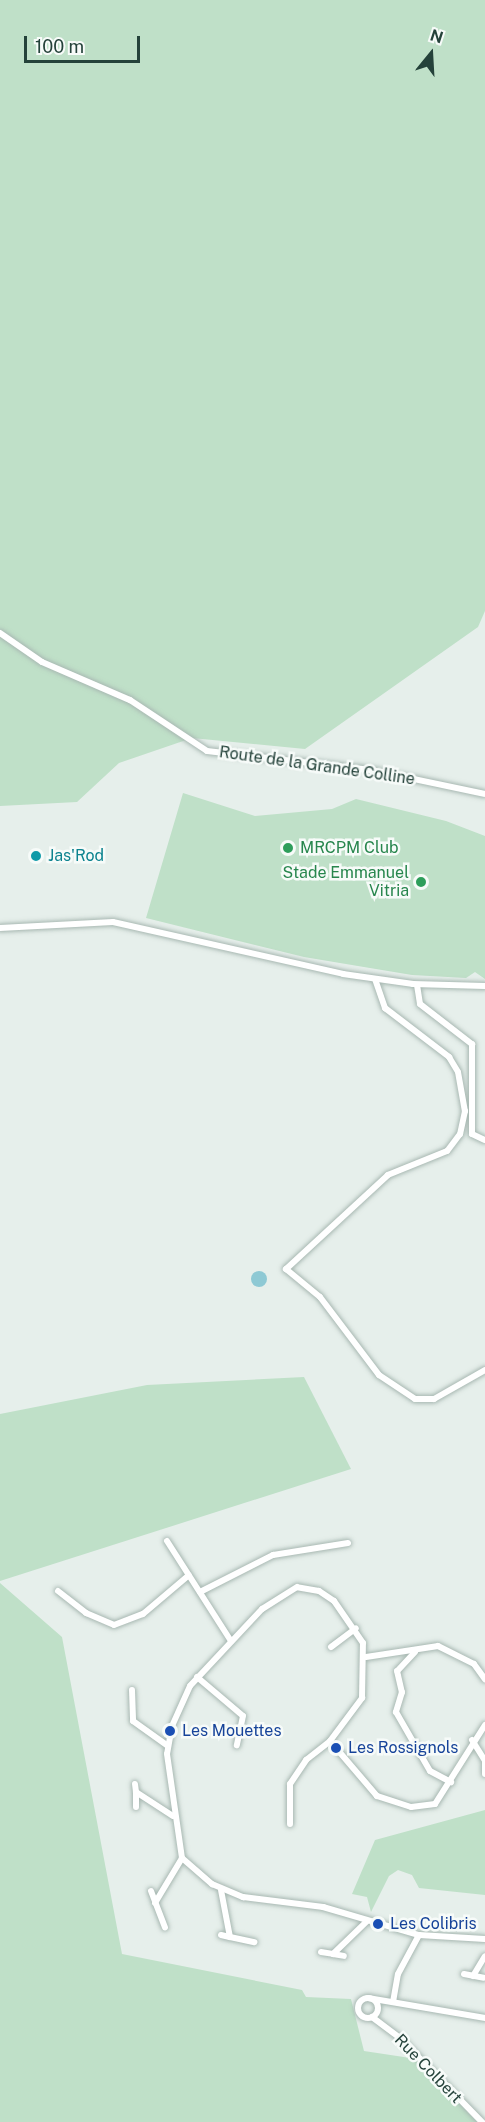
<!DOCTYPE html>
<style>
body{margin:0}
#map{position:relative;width:485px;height:2122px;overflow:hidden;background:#e6efeb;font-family:"Public Sans",sans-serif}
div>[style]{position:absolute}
.green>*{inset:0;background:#bfe0c8}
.water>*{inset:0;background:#8ec9d4}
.round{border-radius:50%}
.roads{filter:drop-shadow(0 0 2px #a8b8b2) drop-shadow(0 0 2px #a8b8b2)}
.street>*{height:6px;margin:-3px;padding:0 3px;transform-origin:3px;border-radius:3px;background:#fff}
.street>.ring{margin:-3px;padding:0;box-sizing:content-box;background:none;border:6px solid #fff;border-radius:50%}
.dots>*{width:16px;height:16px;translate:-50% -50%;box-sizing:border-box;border:3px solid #f7fbf9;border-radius:50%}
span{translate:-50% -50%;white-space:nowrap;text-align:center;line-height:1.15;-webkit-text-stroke:5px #f7fbf9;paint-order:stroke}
.street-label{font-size:16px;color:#24423a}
.leisure-label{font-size:16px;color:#27864d}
.left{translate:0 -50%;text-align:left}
.right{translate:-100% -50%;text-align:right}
.culture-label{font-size:16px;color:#0d838f}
.transit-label{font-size:16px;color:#164399}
.north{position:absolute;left:401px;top:24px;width:60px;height:60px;-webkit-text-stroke:4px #f7fbf9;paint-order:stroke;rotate:18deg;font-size:16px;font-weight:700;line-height:24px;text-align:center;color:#24423a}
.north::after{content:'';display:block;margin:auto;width:21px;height:27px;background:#24423a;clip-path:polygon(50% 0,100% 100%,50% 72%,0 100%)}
.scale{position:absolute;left:24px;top:36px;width:116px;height:27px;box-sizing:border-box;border:3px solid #24423a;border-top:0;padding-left:8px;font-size:18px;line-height:21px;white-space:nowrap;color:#24423a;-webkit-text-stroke:4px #f7fbf9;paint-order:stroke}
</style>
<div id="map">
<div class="green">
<div style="clip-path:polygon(0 0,485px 0,485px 611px,478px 627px,305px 749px,192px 738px,119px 763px,77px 802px,0 806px)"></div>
<div style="clip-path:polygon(183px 793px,255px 816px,332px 809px,356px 799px,446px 821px,485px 836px,485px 979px,475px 972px,466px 978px,412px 975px,304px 957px,146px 918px)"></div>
<div style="clip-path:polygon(304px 1377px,351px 1469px,0 1581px,0 1414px,147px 1385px)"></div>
<div style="clip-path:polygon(0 1583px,62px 1637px,122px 1954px,302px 1990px,306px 1997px,351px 1999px,364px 2051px,417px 2059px,477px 2122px,0 2122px)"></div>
<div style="clip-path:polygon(485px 1810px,485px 1895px,419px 1888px,412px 1875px,398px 1870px,389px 1876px,371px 1912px,367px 1897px,352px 1894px,375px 1840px)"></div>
</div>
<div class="water">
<div class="round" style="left:251px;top:1271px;width:16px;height:16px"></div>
</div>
<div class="roads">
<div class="street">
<div style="left:0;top:633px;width:51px;rotate:34.6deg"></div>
<div style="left:42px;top:662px;width:96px;rotate:23.4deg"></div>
<div style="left:130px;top:700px;width:92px;rotate:33.5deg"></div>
<div style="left:207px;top:751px;width:165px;rotate:6.6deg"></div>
<div style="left:371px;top:770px;width:116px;rotate:11.9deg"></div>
<div style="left:0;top:928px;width:113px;rotate:-3deg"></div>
<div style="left:113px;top:922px;width:236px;rotate:12.7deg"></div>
<div style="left:343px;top:974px;width:71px;rotate:8.1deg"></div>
<div style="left:413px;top:984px;width:72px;rotate:1.6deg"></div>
<div style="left:375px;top:979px;width:31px;rotate:71deg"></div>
<div style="left:385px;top:1008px;width:81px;rotate:37.4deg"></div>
<div style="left:449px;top:1057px;width:17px;rotate:59deg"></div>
<div style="left:458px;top:1072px;width:40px;rotate:80deg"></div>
<div style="left:465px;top:1111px;width:24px;rotate:102deg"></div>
<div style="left:460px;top:1134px;width:21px;rotate:127deg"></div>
<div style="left:447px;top:1151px;width:64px;rotate:157.9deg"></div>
<div style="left:388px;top:1175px;width:139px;rotate:137.3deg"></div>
<div style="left:286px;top:1269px;width:44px;rotate:39.5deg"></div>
<div style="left:320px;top:1297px;width:98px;rotate:52.9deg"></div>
<div style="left:379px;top:1375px;width:43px;rotate:33.7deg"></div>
<div style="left:415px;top:1399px;width:19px"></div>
<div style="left:434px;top:1399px;width:59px;rotate:-29.6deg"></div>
<div style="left:417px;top:985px;width:19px;rotate:81deg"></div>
<div style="left:420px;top:1004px;width:66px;rotate:37.6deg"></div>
<div style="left:472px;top:1044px;width:90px;rotate:90deg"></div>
<div style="left:472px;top:1134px;width:14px;rotate:25deg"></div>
<div style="left:167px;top:1541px;width:119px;rotate:57.4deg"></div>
<div style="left:58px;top:1591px;width:36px;rotate:38deg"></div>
<div style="left:86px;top:1613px;width:30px;rotate:23deg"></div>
<div style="left:114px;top:1625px;width:31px;rotate:-21deg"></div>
<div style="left:143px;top:1614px;width:60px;rotate:-40.3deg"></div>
<div style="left:200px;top:1592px;width:82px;rotate:-26.9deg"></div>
<div style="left:273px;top:1555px;width:76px;rotate:-9.1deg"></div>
<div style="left:331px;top:1647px;width:31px;rotate:-37deg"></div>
<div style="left:415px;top:1652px;width:26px;rotate:133deg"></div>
<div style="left:397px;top:1671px;width:22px;rotate:77deg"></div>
<div style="left:402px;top:1692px;width:21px;rotate:107deg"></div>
<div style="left:396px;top:1712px;width:68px;rotate:60deg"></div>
<div style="left:430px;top:1771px;width:24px;rotate:28deg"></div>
<div style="left:366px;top:1657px;width:73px;rotate:-8.7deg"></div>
<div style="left:438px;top:1646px;width:40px;rotate:26.6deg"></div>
<div style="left:474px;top:1664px;width:19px;rotate:54deg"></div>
<div style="left:197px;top:1677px;width:60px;rotate:40.3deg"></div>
<div style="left:243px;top:1716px;width:30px;rotate:102deg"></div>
<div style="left:132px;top:1690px;width:31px;rotate:88deg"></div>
<div style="left:133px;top:1721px;width:43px;rotate:35.5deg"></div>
<div style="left:485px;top:1725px;width:93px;rotate:122.3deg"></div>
<div style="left:435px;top:1804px;width:24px;rotate:173deg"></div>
<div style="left:411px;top:1807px;width:36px;rotate:-162deg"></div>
<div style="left:377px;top:1796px;width:72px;rotate:-130.5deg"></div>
<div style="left:330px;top:1741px;width:54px;rotate:-53.3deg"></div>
<div style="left:362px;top:1698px;width:55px;rotate:-89deg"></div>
<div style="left:363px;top:1643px;width:51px;rotate:-124.6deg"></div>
<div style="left:334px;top:1601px;width:18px;rotate:-146deg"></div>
<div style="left:319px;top:1591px;width:22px;rotate:-170deg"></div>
<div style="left:297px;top:1587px;width:41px;rotate:147.8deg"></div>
<div style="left:262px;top:1609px;width:105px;rotate:133.1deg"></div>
<div style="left:190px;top:1686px;width:44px;rotate:114.2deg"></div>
<div style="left:172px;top:1726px;width:28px;rotate:100deg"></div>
<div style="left:167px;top:1754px;width:105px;rotate:81.8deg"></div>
<div style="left:182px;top:1858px;width:40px;rotate:41deg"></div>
<div style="left:212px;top:1884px;width:34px;rotate:23deg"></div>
<div style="left:243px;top:1897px;width:81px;rotate:7.1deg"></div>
<div style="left:323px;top:1907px;width:100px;rotate:16.3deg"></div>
<div style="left:419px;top:1935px;width:66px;rotate:3.5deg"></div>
<div style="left:472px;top:1740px;width:25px;rotate:58deg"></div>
<div style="left:485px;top:1761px;width:13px;rotate:90deg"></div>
<div style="left:135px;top:1784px;width:8px;rotate:83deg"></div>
<div style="left:136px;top:1792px;width:44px;rotate:33deg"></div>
<div style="left:136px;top:1792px;width:15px;rotate:90deg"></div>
<div style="left:290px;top:1824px;width:40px;rotate:-90deg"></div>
<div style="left:290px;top:1784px;width:29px;rotate:-56deg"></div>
<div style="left:306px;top:1760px;width:31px;rotate:-38deg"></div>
<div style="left:221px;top:1890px;width:48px;rotate:79.2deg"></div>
<div style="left:230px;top:1937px;width:25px;rotate:12deg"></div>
<div style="left:151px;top:1891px;width:39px;rotate:69deg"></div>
<div style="left:155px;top:1903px;width:52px;rotate:-59deg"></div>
<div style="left:221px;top:1935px;width:9px;rotate:13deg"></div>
<div style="left:321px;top:1952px;width:12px;rotate:9deg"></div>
<div style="left:333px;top:1954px;width:47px;rotate:-44.1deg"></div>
<div style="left:333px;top:1954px;width:11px;rotate:10deg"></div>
<div style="left:464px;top:1974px;width:20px;rotate:11deg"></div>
<div style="left:473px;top:1976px;width:23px;rotate:-59deg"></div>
<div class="ring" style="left:358px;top:1998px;width:14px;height:14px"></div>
<div style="left:368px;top:1998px;width:119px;rotate:9.7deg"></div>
<div style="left:393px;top:2002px;width:28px;rotate:-80deg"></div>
<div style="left:398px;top:1974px;width:44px;rotate:-61.7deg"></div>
<div style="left:372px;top:2017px;width:34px;rotate:37deg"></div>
<div style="left:399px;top:2037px;width:119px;rotate:45.7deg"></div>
</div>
</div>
<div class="dots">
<div style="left:288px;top:848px;background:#2e9e5b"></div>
<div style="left:36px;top:856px;background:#0f9aa8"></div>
<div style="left:421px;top:882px;background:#2e9e5b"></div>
<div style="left:170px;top:1731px;background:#1a4fb4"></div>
<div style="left:336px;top:1748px;background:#1a4fb4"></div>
<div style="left:378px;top:1924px;background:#1a4fb4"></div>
</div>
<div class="street-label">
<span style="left:317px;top:766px;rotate:8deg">Route de la Grande Colline</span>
<span style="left:428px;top:2069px;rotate:46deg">Rue Colbert</span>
</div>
<div class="leisure-label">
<span class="left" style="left:300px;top:848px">MRCPM Club</span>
<span class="right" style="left:409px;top:882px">Stade Emmanuel<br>Vitria</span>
</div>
<div class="culture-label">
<span class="left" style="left:48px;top:856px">Jas'Rod</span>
</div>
<div class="transit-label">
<span class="left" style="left:182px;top:1731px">Les Mouettes</span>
<span class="left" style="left:348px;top:1748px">Les Rossignols</span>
<span class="left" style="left:390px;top:1924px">Les Colibris</span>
</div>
<div class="north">N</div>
<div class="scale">100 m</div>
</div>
